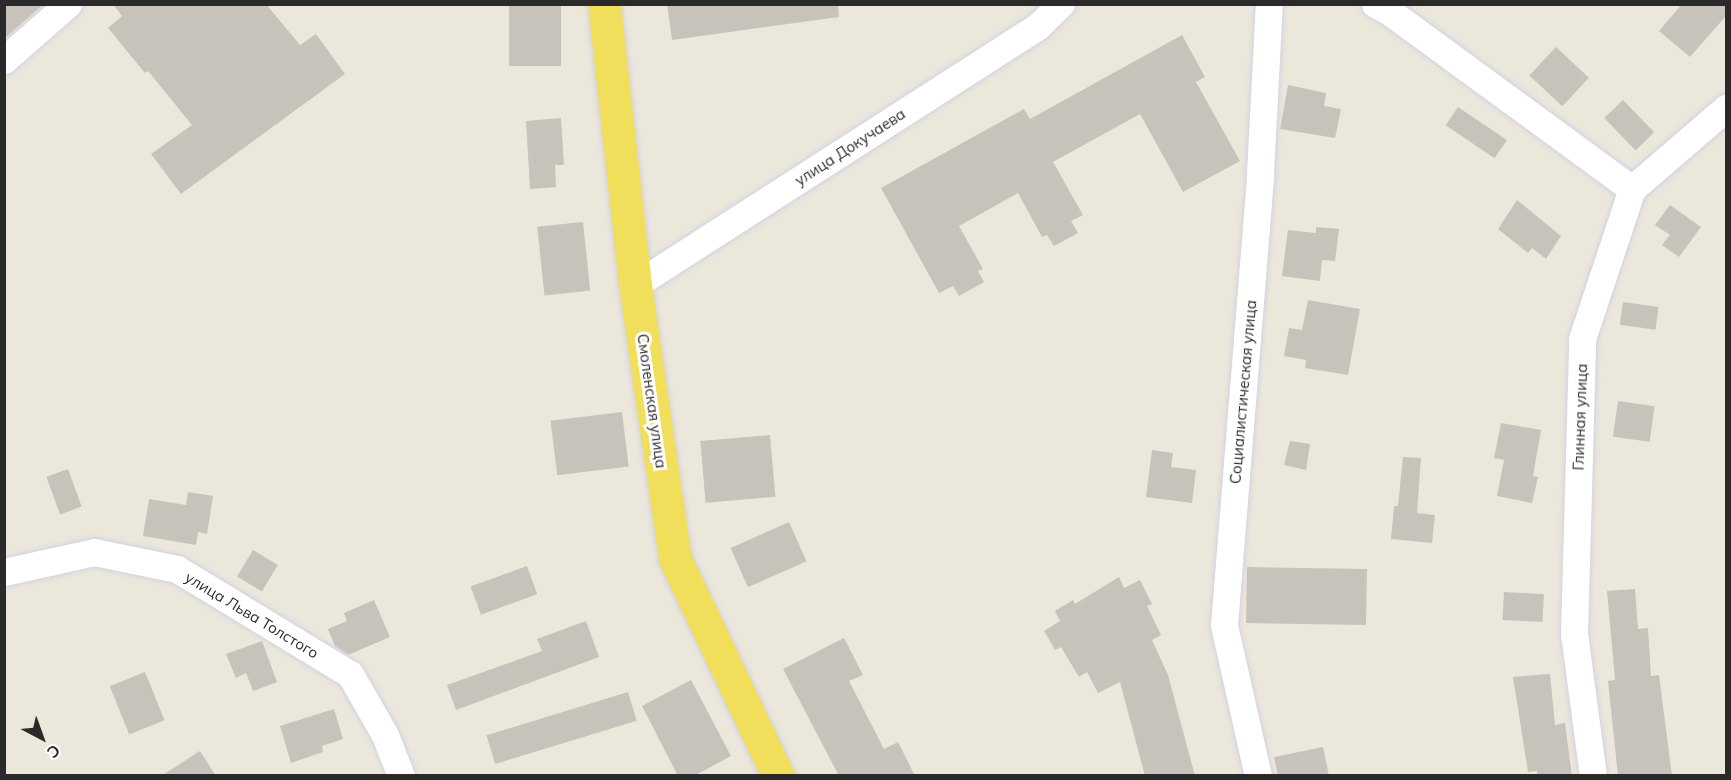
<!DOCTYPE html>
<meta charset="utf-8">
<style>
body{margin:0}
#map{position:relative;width:1731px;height:780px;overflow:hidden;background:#ece7db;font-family:Mulish,sans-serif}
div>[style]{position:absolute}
.building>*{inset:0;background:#c7c3bb;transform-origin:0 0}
.roads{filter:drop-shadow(0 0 2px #d1d2e3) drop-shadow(0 0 2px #d1d2e3)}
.minor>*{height:27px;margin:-13.5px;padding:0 13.5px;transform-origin:13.5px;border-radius:13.5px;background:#fff}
.major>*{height:33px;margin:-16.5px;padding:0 16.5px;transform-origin:16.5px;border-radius:16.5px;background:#f1df5b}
span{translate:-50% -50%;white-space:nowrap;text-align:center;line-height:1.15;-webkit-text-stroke:6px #fff;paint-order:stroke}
.street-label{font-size:15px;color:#2a2a2a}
.frame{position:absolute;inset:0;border:6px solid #2a2a2a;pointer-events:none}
.north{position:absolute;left:12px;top:708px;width:60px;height:60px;-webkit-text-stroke:4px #fff;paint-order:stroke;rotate:139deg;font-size:16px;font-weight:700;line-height:24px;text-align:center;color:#2a2a2a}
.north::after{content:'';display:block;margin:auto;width:21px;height:27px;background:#2a2a2a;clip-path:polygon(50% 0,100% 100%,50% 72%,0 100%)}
</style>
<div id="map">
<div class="building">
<div style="clip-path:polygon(4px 4px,44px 4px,4px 39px)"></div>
<div style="clip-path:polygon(113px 4px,266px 4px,300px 45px,316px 34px,345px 74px,181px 194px,151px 154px,192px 125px,148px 71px,145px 73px,108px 28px,122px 16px)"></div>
<div style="left:509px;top:4px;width:52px;height:62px"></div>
<div style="clip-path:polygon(667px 4px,838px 4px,839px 17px,672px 40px)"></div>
<div style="clip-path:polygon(1682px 4px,1726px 4px,1726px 16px,1690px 57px,1659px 31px)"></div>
<div style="clip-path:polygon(1182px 35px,1205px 77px,1196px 82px,1240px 161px,1183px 192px,1140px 114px,1053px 162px,1083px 215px,1071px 221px,1078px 233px,1054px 246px,1047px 235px,1042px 237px,1018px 193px,959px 226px,983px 269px,978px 271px,984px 282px,959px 296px,953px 286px,939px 293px,881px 188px,1024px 109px,1030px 119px)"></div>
<div style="left:1556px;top:47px;width:45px;height:39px;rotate:43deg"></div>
<div style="clip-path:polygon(1288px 85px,1326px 93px,1324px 106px,1341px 109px,1335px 138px,1280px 129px)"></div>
<div style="left:1623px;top:100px;width:45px;height:26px;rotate:46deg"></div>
<div style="left:1458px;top:107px;width:59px;height:22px;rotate:34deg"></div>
<div style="clip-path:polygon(561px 118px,564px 165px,555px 165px,556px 187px,530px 189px,526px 121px)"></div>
<div style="clip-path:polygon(1517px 200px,1561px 236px,1546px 259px,1532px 248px,1528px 253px,1498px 229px)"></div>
<div style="clip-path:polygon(1670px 205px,1701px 227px,1679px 257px,1662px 245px,1670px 235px,1655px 225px)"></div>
<div style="left:583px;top:222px;width:69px;height:46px;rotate:84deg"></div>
<div style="clip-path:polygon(1316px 227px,1339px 229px,1335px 261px,1322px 260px,1320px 281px,1282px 276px,1288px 230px,1316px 233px)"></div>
<div style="clip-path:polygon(1308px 300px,1360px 309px,1348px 375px,1305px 368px,1306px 360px,1284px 356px,1289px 328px,1302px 330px)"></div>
<div style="left:1623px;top:302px;width:36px;height:23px;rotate:8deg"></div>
<div style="left:1618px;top:401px;width:37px;height:36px;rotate:8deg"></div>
<div style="left:622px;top:412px;width:55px;height:72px;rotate:83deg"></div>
<div style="clip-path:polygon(1501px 423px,1541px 430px,1533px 476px,1538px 477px,1532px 503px,1497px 496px,1504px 460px,1494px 458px)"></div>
<div style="left:770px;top:435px;width:62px;height:70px;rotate:85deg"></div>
<div style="clip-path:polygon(1290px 441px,1310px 444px,1306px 470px,1284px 465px)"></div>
<div style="clip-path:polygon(1152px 450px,1173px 453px,1171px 467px,1196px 470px,1192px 503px,1146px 497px)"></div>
<div style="clip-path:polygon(1403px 457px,1421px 458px,1417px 513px,1435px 515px,1432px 543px,1391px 539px,1394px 506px,1398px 506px)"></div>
<div style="left:68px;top:469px;width:40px;height:23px;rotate:70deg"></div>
<div style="clip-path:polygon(188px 492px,213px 496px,207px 534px,198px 532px,196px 545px,143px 536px,149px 499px,186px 505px)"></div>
<div style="left:789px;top:522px;width:43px;height:64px;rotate:66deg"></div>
<div style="left:253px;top:550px;width:29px;height:31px;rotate:31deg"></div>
<div style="left:527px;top:566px;width:30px;height:60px;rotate:70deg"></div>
<div style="left:1247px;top:567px;width:120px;height:56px;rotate:1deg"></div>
<div style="clip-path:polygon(1119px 577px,1124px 588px,1140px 580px,1152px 604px,1147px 606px,1161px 635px,1152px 640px,1168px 675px,1195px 776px,1145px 776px,1120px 682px,1098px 693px,1087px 672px,1079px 677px,1061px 647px,1055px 650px,1044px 631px,1060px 621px,1055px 611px,1073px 600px,1075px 604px)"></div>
<div style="clip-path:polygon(1635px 589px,1638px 629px,1648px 628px,1651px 676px,1659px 675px,1672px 776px,1618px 776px,1608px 681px,1615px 680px,1607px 591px)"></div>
<div style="left:1504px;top:592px;width:40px;height:28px;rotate:3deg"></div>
<div style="clip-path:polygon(374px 600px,390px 637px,348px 655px,335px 646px,328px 629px,347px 621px,344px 613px)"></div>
<div style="clip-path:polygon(586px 621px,599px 657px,456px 710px,447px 685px,542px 651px,537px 639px)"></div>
<div style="clip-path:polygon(844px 638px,863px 675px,849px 681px,884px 749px,898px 742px,915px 776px,839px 776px,783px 669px)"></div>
<div style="clip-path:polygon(262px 641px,277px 682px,253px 691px,246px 673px,236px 678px,226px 654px)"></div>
<div style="left:145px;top:672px;width:52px;height:38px;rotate:68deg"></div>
<div style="clip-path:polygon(1550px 674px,1555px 725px,1565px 723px,1572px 776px,1537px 776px,1537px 771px,1528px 772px,1513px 677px)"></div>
<div style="clip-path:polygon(691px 680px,731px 756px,694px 776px,678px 776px,642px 706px)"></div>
<div style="left:628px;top:692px;width:30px;height:148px;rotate:73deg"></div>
<div style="clip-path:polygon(334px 709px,343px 739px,322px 746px,323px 752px,291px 763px,280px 726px)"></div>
<div style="clip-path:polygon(1323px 747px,1329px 776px,1278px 776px,1274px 757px)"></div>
<div style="clip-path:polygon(200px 751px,216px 776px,161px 776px)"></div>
</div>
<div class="roads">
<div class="minor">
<div style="left:1375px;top:4px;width:17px;rotate:28deg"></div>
<div style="left:1390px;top:12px;width:300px;rotate:36.2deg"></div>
<div style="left:4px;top:60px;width:85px;rotate:-41.2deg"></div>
<div style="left:635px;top:285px;width:479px;rotate:-32.7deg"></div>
<div style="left:1038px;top:26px;width:32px;rotate:-44deg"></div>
<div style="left:4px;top:572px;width:92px;rotate:-12.5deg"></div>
<div style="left:94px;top:552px;width:85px;rotate:11.6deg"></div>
<div style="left:177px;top:569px;width:202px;rotate:31.3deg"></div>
<div style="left:350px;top:674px;width:70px;rotate:60.2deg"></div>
<div style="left:385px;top:735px;width:44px;rotate:68.7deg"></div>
<div style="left:1258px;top:776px;width:155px;rotate:-102.7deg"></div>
<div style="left:1224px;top:625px;width:453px;rotate:-85.4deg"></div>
<div style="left:1260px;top:173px;width:169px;rotate:-87deg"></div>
<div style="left:1593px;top:776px;width:143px;rotate:-97.6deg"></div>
<div style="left:1574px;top:634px;width:295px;rotate:-88.4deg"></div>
<div style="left:1582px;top:339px;width:158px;rotate:-71.6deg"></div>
<div style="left:1632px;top:189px;width:124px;rotate:-40.8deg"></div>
</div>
<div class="major">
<div style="left:604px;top:4px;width:283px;rotate:83.7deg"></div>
<div style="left:635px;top:285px;width:277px;rotate:81.7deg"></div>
<div style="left:675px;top:559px;width:240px;rotate:64.6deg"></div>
</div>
</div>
<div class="street-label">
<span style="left:850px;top:147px;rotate:-33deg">улица Докучаева</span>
<span style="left:1243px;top:392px;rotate:-85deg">Социалистическая улица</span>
<span style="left:652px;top:401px;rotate:82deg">Смоленская улица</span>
<span style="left:1580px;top:417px;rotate:-88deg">Глинная улица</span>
<span style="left:252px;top:615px;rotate:31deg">улица Льва Толстого</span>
</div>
<div class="frame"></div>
<div class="north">С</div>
</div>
